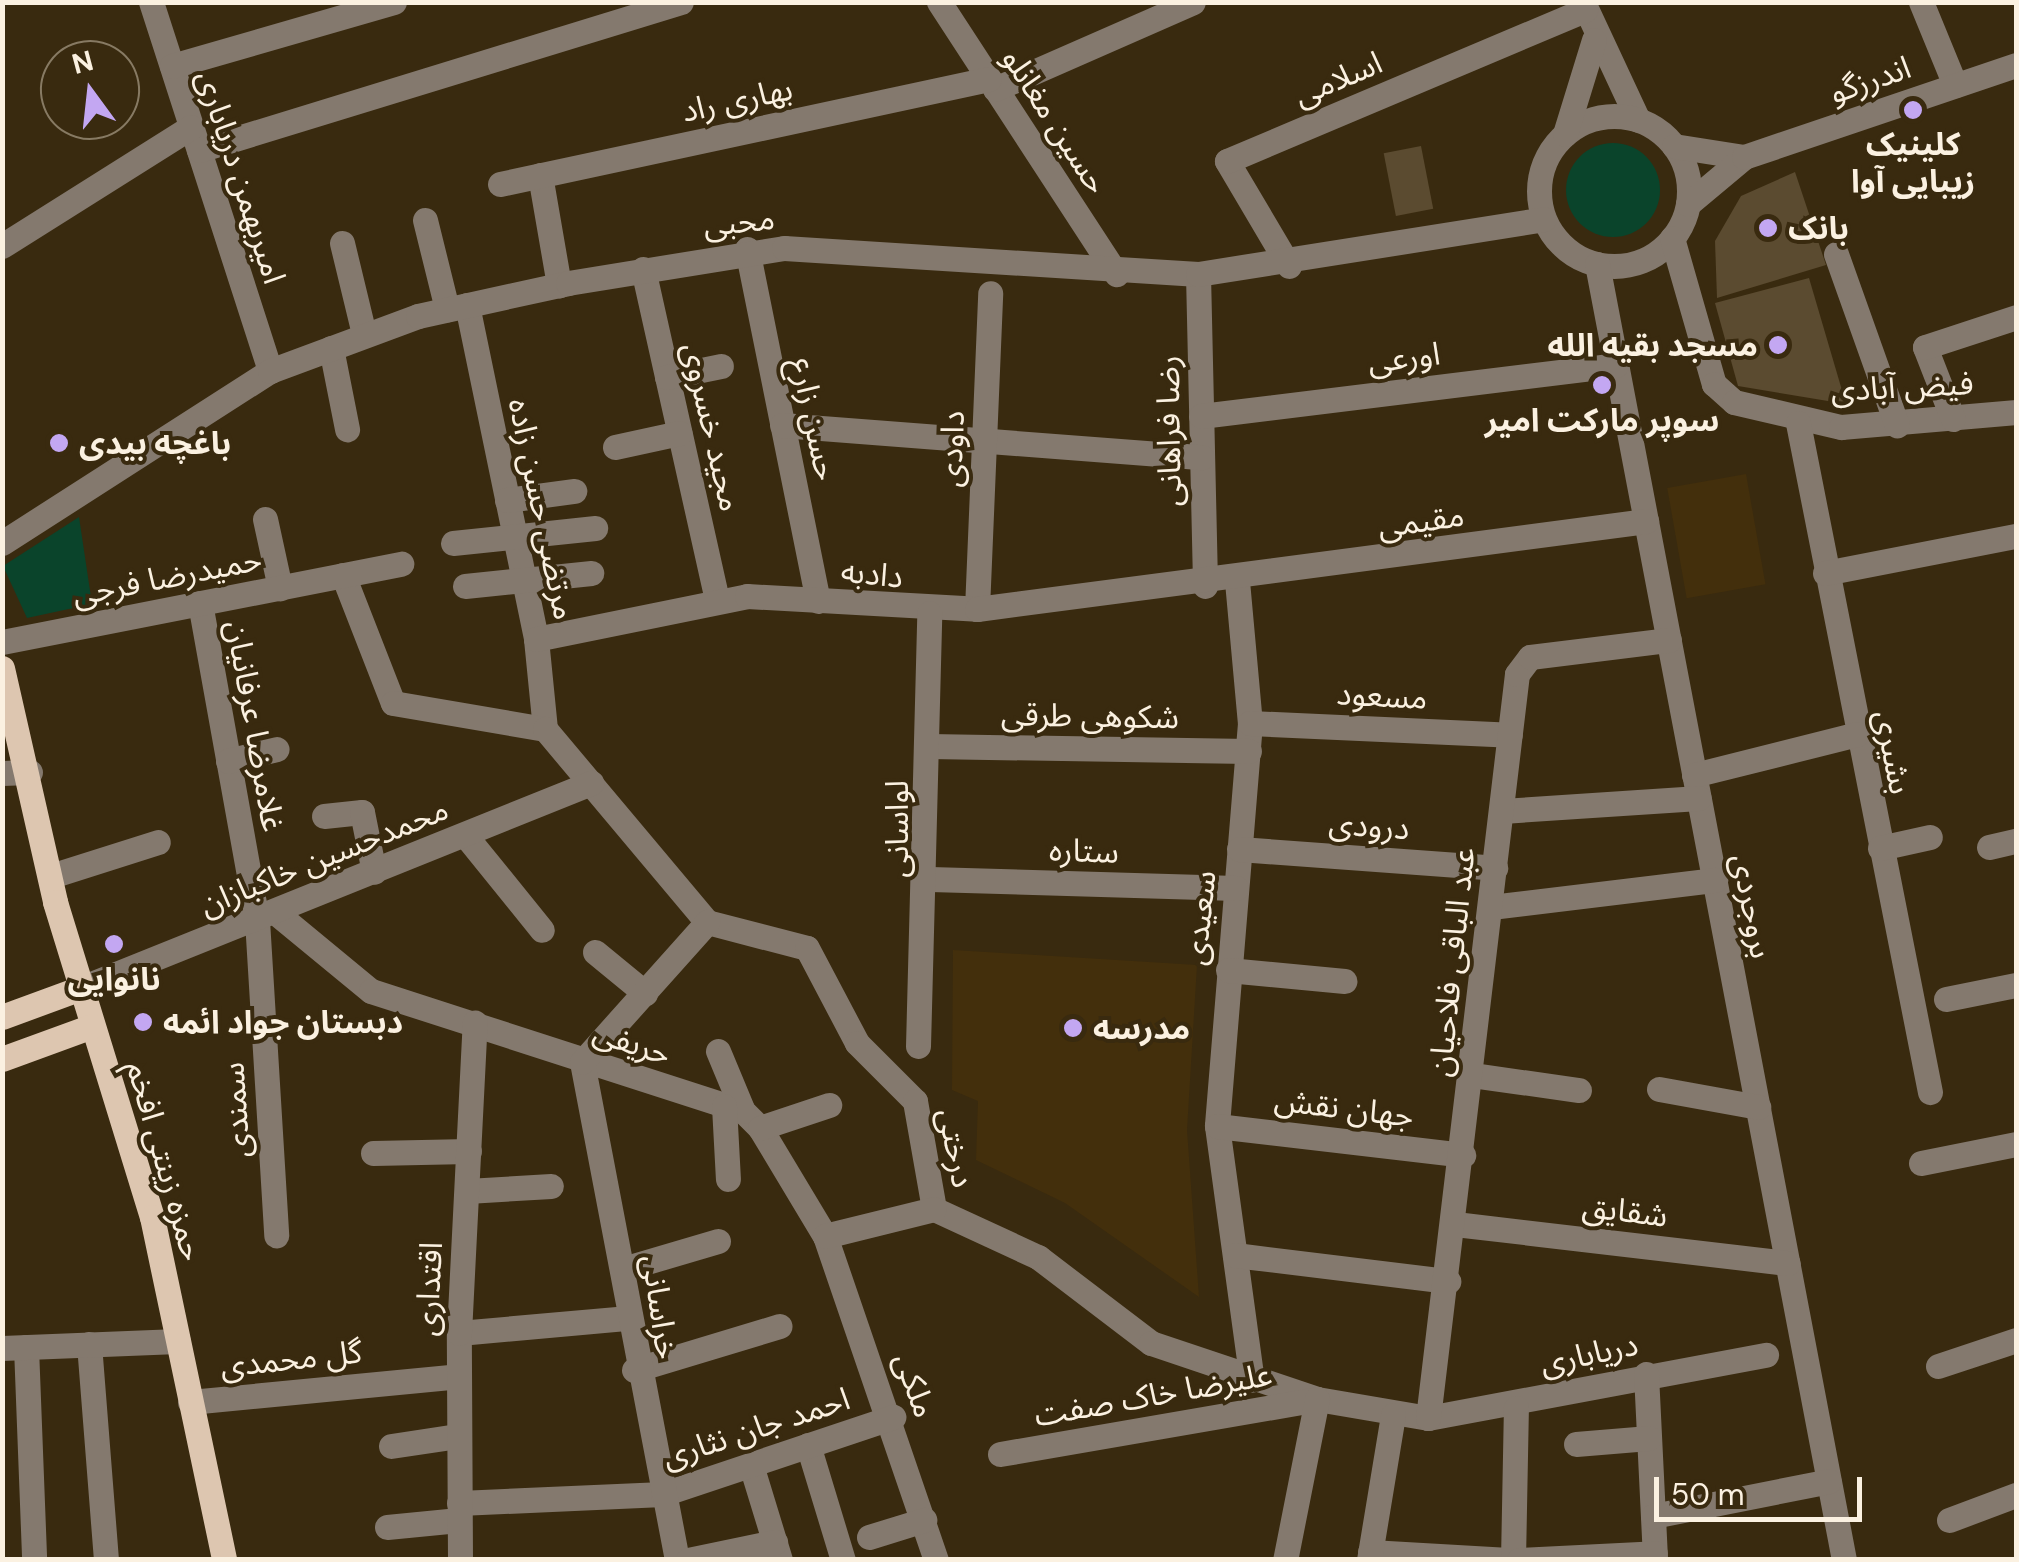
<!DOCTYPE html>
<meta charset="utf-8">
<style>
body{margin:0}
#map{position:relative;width:2019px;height:1562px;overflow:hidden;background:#392a0f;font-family:"DM Sans","Noto Sans Arabic",sans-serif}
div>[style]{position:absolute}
.built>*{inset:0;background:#432f0c;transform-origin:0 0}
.green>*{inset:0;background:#0a442b}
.round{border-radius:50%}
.building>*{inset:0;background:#5b4b30;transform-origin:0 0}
.minor>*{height:25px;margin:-12.5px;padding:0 12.5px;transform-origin:12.5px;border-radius:12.5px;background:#84796e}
.minor>.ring{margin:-12.5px;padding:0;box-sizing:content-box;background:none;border:25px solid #84796e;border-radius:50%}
.major>*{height:25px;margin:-12.5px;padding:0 12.5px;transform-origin:12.5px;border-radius:12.5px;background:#ddc6b0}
.dots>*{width:28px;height:28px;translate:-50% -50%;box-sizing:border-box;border:5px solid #392a0f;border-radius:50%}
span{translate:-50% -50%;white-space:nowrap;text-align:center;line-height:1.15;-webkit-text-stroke:8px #392a0f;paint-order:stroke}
.street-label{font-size:32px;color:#fbf1e1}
.poi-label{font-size:32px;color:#fbf1e1;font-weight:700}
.left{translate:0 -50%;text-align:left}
.right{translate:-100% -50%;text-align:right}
.frame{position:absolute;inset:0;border:5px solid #fbf1e1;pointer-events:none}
.north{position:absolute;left:40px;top:40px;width:100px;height:100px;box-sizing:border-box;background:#392a0f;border:2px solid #877a63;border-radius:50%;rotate:345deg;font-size:28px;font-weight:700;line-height:40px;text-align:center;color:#fbf1e1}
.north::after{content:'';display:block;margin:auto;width:35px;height:45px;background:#c3a7f2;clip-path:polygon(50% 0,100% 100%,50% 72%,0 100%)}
.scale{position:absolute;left:1654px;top:1477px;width:208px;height:45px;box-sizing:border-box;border:5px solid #fbf1e1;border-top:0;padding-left:12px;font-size:30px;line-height:35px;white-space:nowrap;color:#fbf1e1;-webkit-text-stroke:8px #392a0f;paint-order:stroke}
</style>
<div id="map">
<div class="built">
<div style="left:1746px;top:474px;width:112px;height:80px;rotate:80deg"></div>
<div style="clip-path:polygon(953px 950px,1197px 965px,1187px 1130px,1199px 1297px,1065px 1203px,976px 1160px,978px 1101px,952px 1090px)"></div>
</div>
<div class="green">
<div class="round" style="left:1566px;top:143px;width:94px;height:94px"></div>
<div style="clip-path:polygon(79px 517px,92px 604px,27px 618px,3px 566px)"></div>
</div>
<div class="building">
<div style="left:1421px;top:146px;width:64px;height:38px;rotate:79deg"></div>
<div style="clip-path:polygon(1795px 172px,1826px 265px,1717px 298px,1715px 241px,1741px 196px)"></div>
<div style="clip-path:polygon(1809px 278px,1846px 404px,1738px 386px,1715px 303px)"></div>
</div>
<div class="minor">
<div style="left:151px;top:2px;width:388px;rotate:72.1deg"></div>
<div style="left:939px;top:2px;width:325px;rotate:56.9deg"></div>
<div style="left:1583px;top:2px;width:130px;rotate:65deg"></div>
<div style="left:1921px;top:2px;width:90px;rotate:67.7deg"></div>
<div style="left:172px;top:66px;width:231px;rotate:-16.1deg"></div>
<div style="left:995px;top:89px;width:216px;rotate:-23.7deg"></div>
<div class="ring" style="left:1539px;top:116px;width:125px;height:125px"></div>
<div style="left:1565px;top:134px;width:98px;rotate:-72.9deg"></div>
<div style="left:1674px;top:146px;width:71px;rotate:8.9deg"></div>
<div style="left:199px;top:150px;width:504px;rotate:-17.07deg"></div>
<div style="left:540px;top:175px;width:112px;rotate:80.2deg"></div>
<div style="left:500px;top:184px;width:500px;rotate:-12.12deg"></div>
<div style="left:1688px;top:204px;width:73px;rotate:-40deg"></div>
<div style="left:1744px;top:157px;width:287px;rotate:-18.7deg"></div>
<div style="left:425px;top:220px;width:92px;rotate:76.1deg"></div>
<div style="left:1672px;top:238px;width:152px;rotate:74deg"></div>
<div style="left:1714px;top:384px;width:27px;rotate:42deg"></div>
<div style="left:1734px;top:402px;width:110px;rotate:13.2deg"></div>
<div style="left:1841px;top:427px;width:176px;rotate:-4.9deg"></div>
<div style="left:342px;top:243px;width:94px;rotate:76.4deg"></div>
<div style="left:2px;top:246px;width:223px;rotate:-32.2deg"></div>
<div style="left:747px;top:249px;width:359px;rotate:78.6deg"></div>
<div style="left:1836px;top:254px;width:182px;rotate:70.4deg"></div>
<div style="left:1597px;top:264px;width:1319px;rotate:79.21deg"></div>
<div style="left:1289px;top:266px;width:122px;rotate:-120.6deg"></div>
<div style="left:1227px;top:161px;width:389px;rotate:-22.9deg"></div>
<div style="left:643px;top:269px;width:339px;rotate:77.4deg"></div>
<div style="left:1198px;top:274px;width:312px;rotate:88.7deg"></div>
<div style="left:467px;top:305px;width:341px;rotate:78.3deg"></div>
<div style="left:536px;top:639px;width:90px;rotate:84.3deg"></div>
<div style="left:331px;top:348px;width:83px;rotate:78.8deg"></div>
<div style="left:667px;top:377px;width:55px;rotate:-11.5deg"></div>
<div style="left:1201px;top:416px;width:418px;rotate:-7deg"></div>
<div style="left:1953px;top:419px;width:77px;rotate:-111.3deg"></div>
<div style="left:1925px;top:347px;width:96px;rotate:-18.2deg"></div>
<div style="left:1798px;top:423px;width:682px;rotate:78.84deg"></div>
<div style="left:782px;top:425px;width:421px;rotate:4.4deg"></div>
<div style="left:615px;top:447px;width:66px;rotate:-12.2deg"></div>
<div style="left:507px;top:500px;width:68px;rotate:-7.7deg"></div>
<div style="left:265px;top:519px;width:71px;rotate:77.7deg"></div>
<div style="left:2px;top:543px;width:318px;rotate:-32.7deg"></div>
<div style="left:270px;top:371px;width:158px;rotate:-20.4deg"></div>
<div style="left:418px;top:316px;width:154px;rotate:-12.4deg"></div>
<div style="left:568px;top:283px;width:219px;rotate:-9.2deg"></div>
<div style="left:784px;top:248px;width:415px;rotate:3.6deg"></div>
<div style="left:1198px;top:274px;width:350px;rotate:-9deg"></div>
<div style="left:453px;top:543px;width:143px;rotate:-6deg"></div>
<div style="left:1825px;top:573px;width:195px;rotate:-11deg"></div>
<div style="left:343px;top:575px;width:137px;rotate:68.7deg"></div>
<div style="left:393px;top:703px;width:154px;rotate:9.7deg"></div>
<div style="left:1237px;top:581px;width:143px;rotate:84.8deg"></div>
<div style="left:1250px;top:723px;width:404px;rotate:94.7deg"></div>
<div style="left:1217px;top:1126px;width:256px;rotate:82.2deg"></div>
<div style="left:465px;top:586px;width:127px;rotate:-5.9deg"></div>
<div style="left:200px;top:603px;width:322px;rotate:79.8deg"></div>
<div style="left:257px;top:920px;width:316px;rotate:86.5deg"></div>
<div style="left:977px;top:609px;width:316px;rotate:-87.6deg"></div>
<div style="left:536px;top:639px;width:215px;rotate:-11.5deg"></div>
<div style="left:747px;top:596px;width:230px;rotate:3.2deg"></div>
<div style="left:977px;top:609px;width:675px;rotate:-7.49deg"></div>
<div style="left:2px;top:642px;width:407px;rotate:-11.1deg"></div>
<div style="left:1250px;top:723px;width:260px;rotate:2.6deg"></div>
<div style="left:545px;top:729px;width:252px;rotate:50deg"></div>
<div style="left:707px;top:922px;width:103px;rotate:14.6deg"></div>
<div style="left:807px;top:948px;width:107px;rotate:62.2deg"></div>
<div style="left:857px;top:1043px;width:82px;rotate:45deg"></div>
<div style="left:915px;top:1101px;width:110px;rotate:80deg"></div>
<div style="left:934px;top:1209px;width:115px;rotate:24.8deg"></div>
<div style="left:1038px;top:1257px;width:142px;rotate:37.3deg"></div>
<div style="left:1151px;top:1343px;width:175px;rotate:18.6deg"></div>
<div style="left:1317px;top:1399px;width:113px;rotate:9.7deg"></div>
<div style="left:1428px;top:1418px;width:344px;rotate:-10.6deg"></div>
<div style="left:929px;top:746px;width:320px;rotate:0.9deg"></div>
<div style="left:228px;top:761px;width:50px;rotate:-13.8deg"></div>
<div style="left:2px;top:773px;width:28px;rotate:-2deg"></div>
<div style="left:1694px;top:775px;width:168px;rotate:-14.1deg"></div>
<div style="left:1502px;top:811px;width:197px;rotate:-3.8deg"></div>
<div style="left:324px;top:816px;width:38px;rotate:-6deg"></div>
<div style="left:362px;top:812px;width:61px;rotate:78.7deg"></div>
<div style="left:465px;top:835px;width:122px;rotate:51deg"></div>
<div style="left:1989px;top:847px;width:28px;rotate:-13deg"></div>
<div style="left:1880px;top:848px;width:51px;rotate:-12.4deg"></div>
<div style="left:1239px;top:849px;width:257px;rotate:4.2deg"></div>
<div style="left:51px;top:876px;width:112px;rotate:-17.6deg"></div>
<div style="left:930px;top:879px;width:306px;rotate:1.7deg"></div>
<div style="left:1491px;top:907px;width:226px;rotate:-6.9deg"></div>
<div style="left:275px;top:912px;width:124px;rotate:39.5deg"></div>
<div style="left:371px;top:991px;width:391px;rotate:17.9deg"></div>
<div style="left:743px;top:1111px;width:24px;rotate:45deg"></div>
<div style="left:760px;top:1128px;width:126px;rotate:59deg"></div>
<div style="left:825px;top:1236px;width:342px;rotate:71.1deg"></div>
<div style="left:595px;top:952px;width:65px;rotate:39.4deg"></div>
<div style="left:1228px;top:970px;width:117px;rotate:5.4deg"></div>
<div style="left:81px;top:988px;width:550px;rotate:-21.9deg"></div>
<div style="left:1946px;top:999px;width:71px;rotate:-11.3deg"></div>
<div style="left:918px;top:1046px;width:433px;rotate:-88.5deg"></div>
<div style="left:718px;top:1051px;width:65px;rotate:67.4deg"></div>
<div style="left:1472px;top:1075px;width:108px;rotate:8deg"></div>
<div style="left:1659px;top:1089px;width:101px;rotate:10.3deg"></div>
<div style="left:724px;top:1106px;width:73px;rotate:86.9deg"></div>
<div style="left:1217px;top:1126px;width:248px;rotate:6.7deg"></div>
<div style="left:760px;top:1128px;width:73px;rotate:-18.4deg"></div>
<div style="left:373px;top:1153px;width:96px;rotate:-1.2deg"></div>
<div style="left:1921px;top:1163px;width:97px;rotate:-11.3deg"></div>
<div style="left:467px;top:1191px;width:84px;rotate:-3.4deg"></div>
<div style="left:1455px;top:1224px;width:335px;rotate:6.7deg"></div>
<div style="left:825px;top:1236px;width:112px;rotate:-13.9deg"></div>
<div style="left:1235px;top:1255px;width:215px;rotate:7deg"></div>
<div style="left:623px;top:1269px;width:99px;rotate:-16.4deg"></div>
<div style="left:459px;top:1333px;width:170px;rotate:-5.1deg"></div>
<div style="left:89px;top:1344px;width:217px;rotate:85.5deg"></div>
<div style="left:26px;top:1347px;width:213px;rotate:87.8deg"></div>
<div style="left:2px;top:1348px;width:176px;rotate:-2.3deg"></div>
<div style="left:1938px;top:1366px;width:82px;rotate:-18.4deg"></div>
<div style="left:634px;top:1370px;width:152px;rotate:-16.8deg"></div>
<div style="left:1646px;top:1374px;width:186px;rotate:87.2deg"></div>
<div style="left:190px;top:1402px;width:269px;rotate:-5.5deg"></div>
<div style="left:1428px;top:1418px;width:749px;rotate:-83.18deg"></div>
<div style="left:1517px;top:674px;width:21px;rotate:-53deg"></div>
<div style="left:1530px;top:657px;width:140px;rotate:-7deg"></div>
<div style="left:1576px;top:1444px;width:73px;rotate:-4.7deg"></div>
<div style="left:808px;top:1445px;width:120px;rotate:73.1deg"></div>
<div style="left:391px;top:1446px;width:68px;rotate:-8.5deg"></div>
<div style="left:1000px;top:1454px;width:322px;rotate:-9.8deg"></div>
<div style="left:1317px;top:1399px;width:164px;rotate:101.2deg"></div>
<div style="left:751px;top:1465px;width:99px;rotate:73deg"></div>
<div style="left:459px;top:1503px;width:204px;rotate:-2.5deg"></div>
<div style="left:663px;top:1494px;width:243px;rotate:-18.5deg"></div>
<div style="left:1653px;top:1516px;width:179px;rotate:-11.2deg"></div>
<div style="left:1949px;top:1520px;width:72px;rotate:-20.5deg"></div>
<div style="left:387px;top:1527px;width:72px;rotate:-5.6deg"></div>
<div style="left:869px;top:1537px;width:58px;rotate:-17.2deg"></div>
<div style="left:1370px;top:1552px;width:139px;rotate:3.3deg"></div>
<div style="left:460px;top:1560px;width:227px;rotate:-90.3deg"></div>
<div style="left:459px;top:1333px;width:311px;rotate:-87.1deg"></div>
<div style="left:677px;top:1560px;width:507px;rotate:-100.8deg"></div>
<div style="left:582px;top:1062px;width:188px;rotate:-48.2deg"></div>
<div style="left:688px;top:1560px;width:89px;rotate:-11.7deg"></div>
<div style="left:1369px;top:1560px;width:147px;rotate:-80.6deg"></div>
<div style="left:1513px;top:1560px;width:152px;rotate:-88.9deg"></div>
<div style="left:1519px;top:1560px;width:136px;rotate:-2.9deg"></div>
</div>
<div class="major">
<div style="left:2px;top:668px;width:240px;rotate:77.2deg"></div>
<div style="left:55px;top:902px;width:330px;rotate:72.9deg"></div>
<div style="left:152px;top:1217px;width:350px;rotate:78.1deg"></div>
<div style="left:2px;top:1017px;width:84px;rotate:-20.2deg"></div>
<div style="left:2px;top:1059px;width:96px;rotate:-20.1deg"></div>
</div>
<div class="dots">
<div style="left:1913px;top:110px;background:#c3a7f2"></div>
<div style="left:1768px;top:228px;background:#c3a7f2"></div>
<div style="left:1778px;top:345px;background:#c3a7f2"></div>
<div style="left:1602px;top:385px;background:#c3a7f2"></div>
<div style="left:59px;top:443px;background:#c3a7f2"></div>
<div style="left:114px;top:944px;background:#c3a7f2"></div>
<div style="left:143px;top:1022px;background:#c3a7f2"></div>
<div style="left:1073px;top:1028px;background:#c3a7f2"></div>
</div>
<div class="street-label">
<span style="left:1338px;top:79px;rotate:-23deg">اسلامی</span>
<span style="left:1870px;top:80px;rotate:-19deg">اندرزگو</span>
<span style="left:737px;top:100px;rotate:-12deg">بهاری راد</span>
<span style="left:1055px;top:121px;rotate:57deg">حسین مغانلو</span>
<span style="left:241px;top:177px;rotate:72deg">امیربهمن دریاباری</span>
<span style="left:739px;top:222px;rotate:-6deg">محبی</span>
<span style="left:1404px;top:358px;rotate:-7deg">اورعی</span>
<span style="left:1902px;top:387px;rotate:-3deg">فیض آبادی</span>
<span style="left:814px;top:419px;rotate:78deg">حسن زارع</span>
<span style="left:712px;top:427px;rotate:77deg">مجید خسروی</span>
<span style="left:1169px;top:431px;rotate:-91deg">رضا فراهانی</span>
<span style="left:952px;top:449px;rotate:-88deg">داودی</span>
<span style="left:542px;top:509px;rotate:78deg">مرتضی حسن زاده</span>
<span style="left:1421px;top:521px;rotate:-8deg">مقیمی</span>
<span style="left:872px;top:574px;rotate:6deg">دادبه</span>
<span style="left:167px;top:577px;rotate:-11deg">حمیدرضا فرجی</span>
<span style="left:1382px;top:696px;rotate:3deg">مسعود</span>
<span style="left:1090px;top:716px;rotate:1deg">شکوهی طرقی</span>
<span style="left:255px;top:726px;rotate:80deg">غلامرضا عرفانیان</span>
<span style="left:1893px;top:752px;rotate:79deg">بشیری</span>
<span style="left:1369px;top:826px;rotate:4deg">درودی</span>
<span style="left:897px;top:829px;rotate:-90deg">لواسانی</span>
<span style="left:1084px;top:851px;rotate:2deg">ستاره</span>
<span style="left:324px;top:857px;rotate:-22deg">محمدحسین خاکبازان</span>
<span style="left:1752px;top:906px;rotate:79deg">بروجردی</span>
<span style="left:1200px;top:918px;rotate:-84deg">سعیدی</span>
<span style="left:1452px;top:962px;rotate:-84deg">عبد الباقی فلاحیان</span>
<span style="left:632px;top:1043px;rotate:18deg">حریفی</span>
<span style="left:1344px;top:1108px;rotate:7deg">جهان نقش</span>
<span style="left:236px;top:1110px;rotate:-94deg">سمندی</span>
<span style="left:956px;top:1148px;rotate:79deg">درختی</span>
<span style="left:165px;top:1161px;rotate:74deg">حمزه زینتی افخم</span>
<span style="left:1625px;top:1211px;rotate:7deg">شقایق</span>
<span style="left:429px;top:1289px;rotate:-87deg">اقتداری</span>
<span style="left:660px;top:1307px;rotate:82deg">خراسانی</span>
<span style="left:1589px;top:1354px;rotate:-12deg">دریاباری</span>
<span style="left:291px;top:1359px;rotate:-6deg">گل محمدی</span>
<span style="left:915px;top:1385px;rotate:70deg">ملکی</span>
<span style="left:1153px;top:1395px;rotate:-10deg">علیرضا خاک صفت</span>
<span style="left:756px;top:1428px;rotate:-18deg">احمد جان نثاری</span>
</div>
<div class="poi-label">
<span style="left:1913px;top:163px">کلینیک<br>زیبایی آوا</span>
<span class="left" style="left:1788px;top:228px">بانک</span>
<span class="right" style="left:1758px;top:345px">مسجد بقیه الله</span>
<span style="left:1602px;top:420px">سوپر مارکت امیر</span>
<span class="left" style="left:79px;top:443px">باغچه بیدی</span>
<span style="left:114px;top:979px">نانوایی</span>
<span class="left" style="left:163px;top:1022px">دبستان جواد ائمه</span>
<span class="left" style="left:1093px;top:1028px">مدرسه</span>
</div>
<div class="frame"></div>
<div class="north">N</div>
<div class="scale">50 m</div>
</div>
